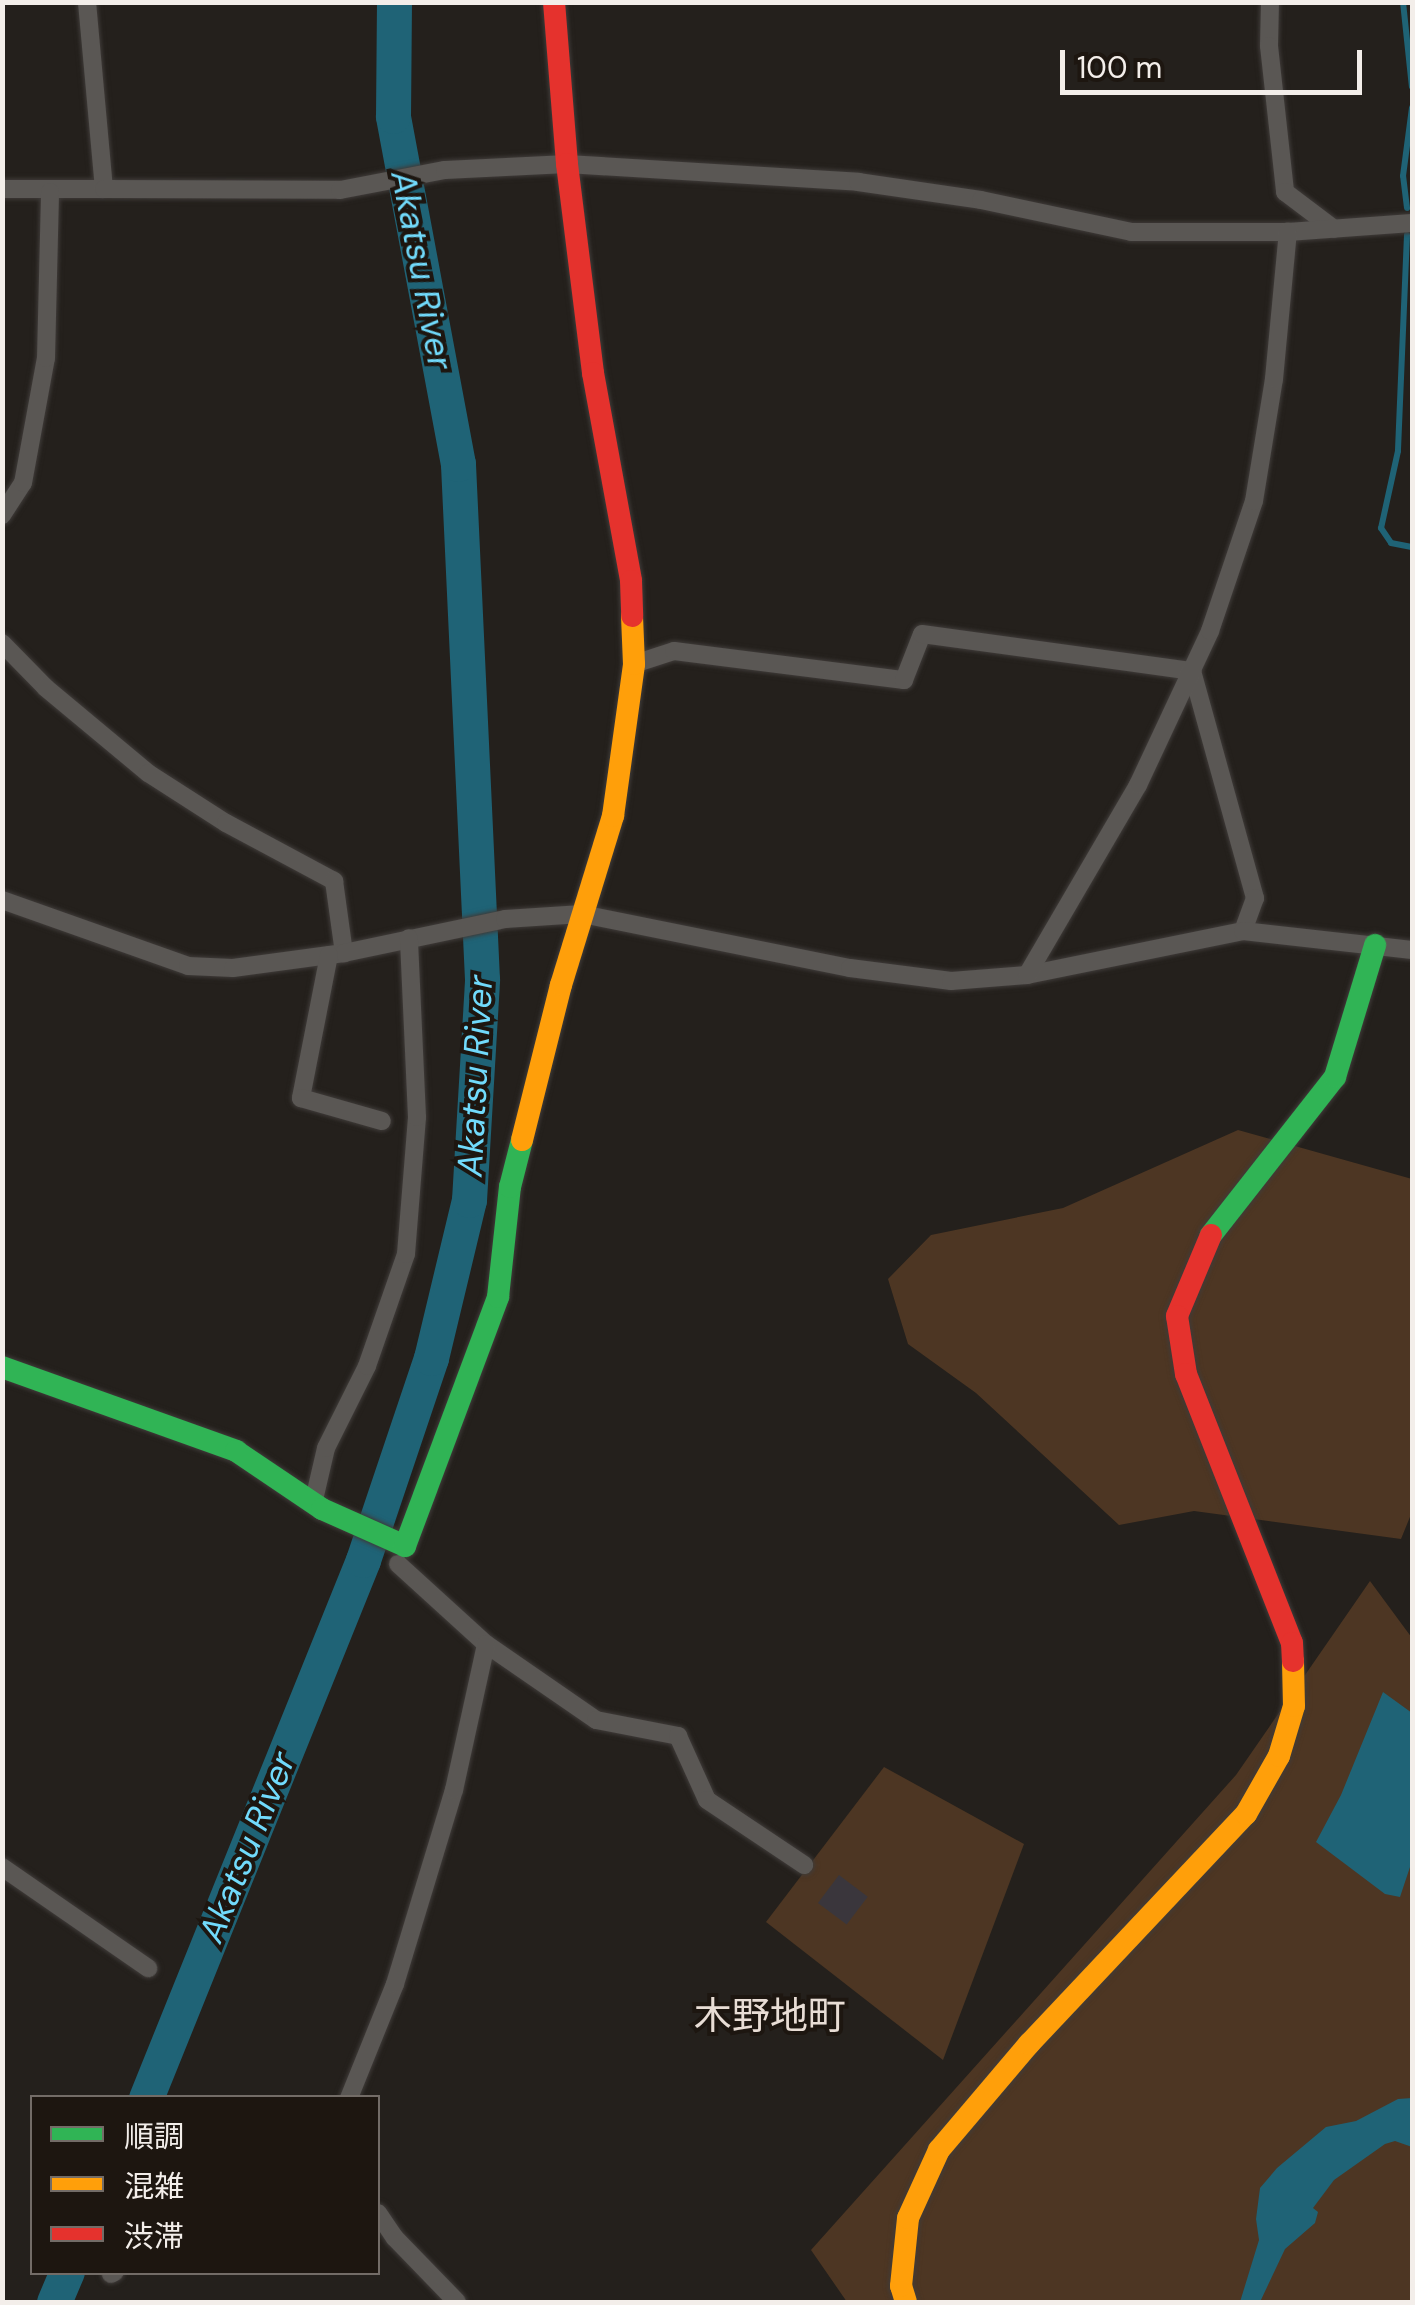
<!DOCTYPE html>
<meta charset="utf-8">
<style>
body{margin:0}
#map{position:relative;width:1415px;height:2305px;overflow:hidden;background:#24201c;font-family:"DM Sans","Noto Sans JP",sans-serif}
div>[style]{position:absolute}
.green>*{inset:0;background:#4d3623}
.water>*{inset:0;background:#1f6376}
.stream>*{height:6px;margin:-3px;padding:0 3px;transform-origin:3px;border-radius:3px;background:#1f6376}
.river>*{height:35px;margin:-17.5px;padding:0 17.5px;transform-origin:17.5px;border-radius:17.5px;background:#1f6376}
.building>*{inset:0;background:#3a363c;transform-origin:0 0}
.roads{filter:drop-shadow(0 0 2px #3f3b39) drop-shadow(0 0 2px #3f3b39)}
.street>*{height:18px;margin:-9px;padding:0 9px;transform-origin:9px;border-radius:9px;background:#5a5754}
.fast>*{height:22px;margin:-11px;padding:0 11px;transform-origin:11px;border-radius:11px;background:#30b455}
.slow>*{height:22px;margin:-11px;padding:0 11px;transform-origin:11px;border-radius:11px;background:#ff9f0a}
.jam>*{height:22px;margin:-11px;padding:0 11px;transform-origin:11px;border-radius:11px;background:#e5322d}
span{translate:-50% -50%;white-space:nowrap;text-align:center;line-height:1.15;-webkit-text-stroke:8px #1d1610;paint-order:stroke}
.water-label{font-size:35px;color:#71dafb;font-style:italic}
.quarter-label{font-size:38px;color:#e8ddd5}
.frame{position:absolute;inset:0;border:5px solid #f3eeea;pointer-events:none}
.legend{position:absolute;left:30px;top:2095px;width:350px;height:180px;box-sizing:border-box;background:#1d1610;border:2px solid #736c67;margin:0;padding:12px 18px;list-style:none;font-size:30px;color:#f3eeea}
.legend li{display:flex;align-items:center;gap:20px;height:50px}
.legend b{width:50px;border:2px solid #736c67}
.scale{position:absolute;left:1060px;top:50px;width:302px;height:45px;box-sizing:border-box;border:5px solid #f3eeea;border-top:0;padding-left:12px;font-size:30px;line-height:35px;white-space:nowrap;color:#f3eeea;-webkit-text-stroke:8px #1d1610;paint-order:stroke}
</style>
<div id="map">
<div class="green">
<div style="clip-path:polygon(1238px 1130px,1412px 1179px,1412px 1512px,1401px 1539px,1194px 1511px,1119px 1525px,976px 1393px,908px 1344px,888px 1279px,931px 1235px,1063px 1208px)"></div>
<div style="clip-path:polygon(1370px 1581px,1412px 1638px,1412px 2302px,847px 2302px,811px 2250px,1236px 1775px)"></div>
<div style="clip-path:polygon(884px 1767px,1024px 1844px,943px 2060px,766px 1922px)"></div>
</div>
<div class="water">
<div style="clip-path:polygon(1383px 1692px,1412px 1713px,1412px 1861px,1400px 1897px,1385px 1894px,1316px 1842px,1341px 1795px)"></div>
<div style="clip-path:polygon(1412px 2098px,1412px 2147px,1395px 2141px,1385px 2144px,1334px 2180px,1313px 2208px,1318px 2212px,1315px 2223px,1285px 2249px,1260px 2302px,1240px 2302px,1259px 2240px,1256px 2219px,1260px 2188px,1277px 2168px,1326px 2127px,1356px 2121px,1398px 2099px)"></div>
</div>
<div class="stream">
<div style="left:1403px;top:2px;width:85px;rotate:84deg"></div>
<div style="left:1407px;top:208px;width:32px;rotate:-97deg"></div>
<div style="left:1403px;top:176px;width:69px;rotate:-82.5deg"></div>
<div style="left:1407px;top:235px;width:216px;rotate:92.4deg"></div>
<div style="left:1398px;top:451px;width:79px;rotate:102.4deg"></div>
<div style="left:1381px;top:528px;width:18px;rotate:56deg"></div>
<div style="left:1391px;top:543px;width:21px;rotate:11deg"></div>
</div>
<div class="river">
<div style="left:146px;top:2098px;width:580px;rotate:-68.03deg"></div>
<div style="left:363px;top:1560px;width:213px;rotate:-71.4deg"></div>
<div style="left:431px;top:1358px;width:163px;rotate:-76.5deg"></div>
<div style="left:469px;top:1200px;width:221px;rotate:-86.6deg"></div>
<div style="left:482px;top:979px;width:516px;rotate:-92.67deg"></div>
<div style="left:458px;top:464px;width:354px;rotate:-100.6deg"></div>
<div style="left:393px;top:116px;width:114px;rotate:-89.5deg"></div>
<div style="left:54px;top:2302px;width:33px;rotate:-67deg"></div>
</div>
<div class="building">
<div style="left:839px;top:1875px;width:36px;height:35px;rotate:37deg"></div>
</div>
<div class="roads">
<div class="street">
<div style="left:1270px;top:2px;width:44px;rotate:91.3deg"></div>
<div style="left:1269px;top:46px;width:147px;rotate:83.7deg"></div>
<div style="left:1285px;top:192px;width:61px;rotate:37.1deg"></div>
<div style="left:2px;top:189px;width:102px"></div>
<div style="left:104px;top:189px;width:188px;rotate:-95.2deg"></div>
<div style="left:104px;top:189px;width:236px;rotate:0.2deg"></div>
<div style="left:340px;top:190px;width:107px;rotate:-10.8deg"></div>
<div style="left:445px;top:170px;width:122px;rotate:-2.8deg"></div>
<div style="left:567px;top:164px;width:292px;rotate:3.5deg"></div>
<div style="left:858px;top:182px;width:124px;rotate:8.3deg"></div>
<div style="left:981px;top:200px;width:153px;rotate:12deg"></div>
<div style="left:1131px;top:232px;width:157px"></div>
<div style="left:1288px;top:232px;width:124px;rotate:-4.2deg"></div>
<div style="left:2px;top:515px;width:38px;rotate:-57deg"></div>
<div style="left:23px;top:483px;width:127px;rotate:-79.6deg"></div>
<div style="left:46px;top:358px;width:166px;rotate:-88.6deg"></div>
<div style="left:2px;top:643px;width:63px;rotate:45.6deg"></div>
<div style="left:46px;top:688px;width:133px;rotate:39.8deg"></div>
<div style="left:148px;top:773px;width:93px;rotate:32.7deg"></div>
<div style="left:226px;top:823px;width:123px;rotate:28.2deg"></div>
<div style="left:334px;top:881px;width:73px;rotate:82.1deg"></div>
<div style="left:634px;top:664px;width:42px;rotate:-18deg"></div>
<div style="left:674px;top:651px;width:232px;rotate:7.2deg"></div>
<div style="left:904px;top:680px;width:49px;rotate:-68.6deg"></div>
<div style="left:922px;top:634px;width:273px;rotate:7.8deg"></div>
<div style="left:1192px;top:671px;width:236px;rotate:74.5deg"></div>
<div style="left:1255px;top:898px;width:35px;rotate:110deg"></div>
<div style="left:2px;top:900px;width:197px;rotate:19.5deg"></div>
<div style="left:188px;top:966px;width:45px;rotate:2.5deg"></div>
<div style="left:233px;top:968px;width:112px;rotate:-7.7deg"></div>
<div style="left:344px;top:953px;width:165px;rotate:-11.9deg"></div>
<div style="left:505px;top:919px;width:77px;rotate:-3.7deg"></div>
<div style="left:582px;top:914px;width:273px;rotate:11.4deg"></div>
<div style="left:850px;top:968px;width:102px;rotate:7.3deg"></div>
<div style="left:951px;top:981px;width:76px;rotate:-4.5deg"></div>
<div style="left:1027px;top:975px;width:220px;rotate:-11.5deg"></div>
<div style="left:1243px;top:931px;width:170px;rotate:6.4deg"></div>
<div style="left:329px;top:955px;width:146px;rotate:101.1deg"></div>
<div style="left:301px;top:1098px;width:84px;rotate:15.9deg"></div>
<div style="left:1027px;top:975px;width:220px;rotate:-59.7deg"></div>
<div style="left:1138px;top:785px;width:170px;rotate:-64.9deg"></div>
<div style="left:1210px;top:631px;width:137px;rotate:-71.3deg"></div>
<div style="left:1254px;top:501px;width:124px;rotate:-80.7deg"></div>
<div style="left:1274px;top:379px;width:148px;rotate:-84.6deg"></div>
<div style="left:313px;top:1504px;width:57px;rotate:-76.9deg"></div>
<div style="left:326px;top:1448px;width:92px;rotate:-63.4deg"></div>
<div style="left:367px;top:1366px;width:119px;rotate:-70.8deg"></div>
<div style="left:406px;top:1254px;width:137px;rotate:-85.4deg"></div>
<div style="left:417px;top:1117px;width:179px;rotate:-92.6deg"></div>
<div style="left:398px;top:1564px;width:119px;rotate:42.3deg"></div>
<div style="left:486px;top:1644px;width:134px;rotate:34.6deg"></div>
<div style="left:596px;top:1720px;width:84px;rotate:11deg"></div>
<div style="left:678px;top:1736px;width:70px;rotate:65.6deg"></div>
<div style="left:707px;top:1800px;width:117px;rotate:33.8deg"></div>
<div style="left:2px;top:1867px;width:178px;rotate:34.7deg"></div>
<div style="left:349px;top:2098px;width:123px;rotate:-68deg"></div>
<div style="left:395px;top:1984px;width:203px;rotate:-73.1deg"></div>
<div style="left:454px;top:1790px;width:149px;rotate:-77.6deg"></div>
<div style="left:378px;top:2213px;width:30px;rotate:56deg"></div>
<div style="left:395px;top:2238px;width:89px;rotate:45.9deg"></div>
<div style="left:111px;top:2274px;width:4px;rotate:-27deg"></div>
</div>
<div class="fast">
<div style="left:1211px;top:1235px;width:201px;rotate:-51.9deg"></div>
<div style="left:1335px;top:1077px;width:138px;rotate:-73.1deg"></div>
<div style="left:2px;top:1367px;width:249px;rotate:19.7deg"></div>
<div style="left:236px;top:1451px;width:104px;rotate:34deg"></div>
<div style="left:322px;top:1509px;width:91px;rotate:24deg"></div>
<div style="left:405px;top:1546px;width:266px;rotate:-69.5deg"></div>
<div style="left:498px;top:1297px;width:111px;rotate:-83.8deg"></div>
<div style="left:510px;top:1187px;width:49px;rotate:-75.7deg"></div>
</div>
<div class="slow">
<div style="left:522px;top:1140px;width:160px;rotate:-75.9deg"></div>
<div style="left:561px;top:985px;width:177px;rotate:-72.9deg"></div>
<div style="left:613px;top:816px;width:153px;rotate:-82.1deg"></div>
<div style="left:634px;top:664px;width:48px;rotate:-92.4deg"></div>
<div style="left:906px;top:2302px;width:17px;rotate:-107deg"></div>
<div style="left:901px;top:2286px;width:68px;rotate:-84.1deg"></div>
<div style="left:908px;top:2218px;width:75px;rotate:-65.5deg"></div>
<div style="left:939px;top:2150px;width:139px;rotate:-49.7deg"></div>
<div style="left:1029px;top:2044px;width:316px;rotate:-46.7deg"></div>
<div style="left:1246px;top:1814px;width:67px;rotate:-60.4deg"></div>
<div style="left:1279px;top:1756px;width:52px;rotate:-73.3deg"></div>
<div style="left:1294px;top:1706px;width:45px;rotate:-91.3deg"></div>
</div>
<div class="jam">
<div style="left:554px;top:2px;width:163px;rotate:85.4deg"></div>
<div style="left:567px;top:164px;width:211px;rotate:82.9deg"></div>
<div style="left:593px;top:373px;width:211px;rotate:79.6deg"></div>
<div style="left:631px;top:581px;width:35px;rotate:88deg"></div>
<div style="left:1211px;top:1235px;width:88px;rotate:112.8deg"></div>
<div style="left:1177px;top:1316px;width:59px;rotate:81.2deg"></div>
<div style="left:1186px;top:1374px;width:289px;rotate:68.5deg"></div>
<div style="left:1292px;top:1643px;width:18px;rotate:87deg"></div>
</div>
</div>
<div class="water-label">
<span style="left:422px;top:270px;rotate:79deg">Akatsu River</span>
<span style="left:475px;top:1076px;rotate:-87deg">Akatsu River</span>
<span style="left:247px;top:1847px;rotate:-68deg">Akatsu River</span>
</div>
<div class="quarter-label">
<span style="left:770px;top:2017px">木野地町</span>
</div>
<div class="frame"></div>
<ul class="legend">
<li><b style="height:12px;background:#30b455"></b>順調</li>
<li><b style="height:12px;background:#ff9f0a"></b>混雑</li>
<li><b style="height:12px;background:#e5322d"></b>渋滞</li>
</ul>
<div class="scale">100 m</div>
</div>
